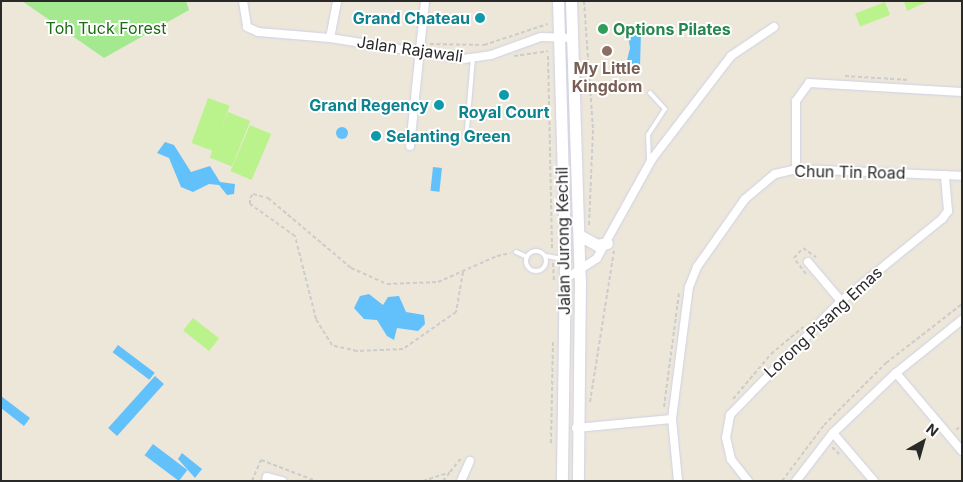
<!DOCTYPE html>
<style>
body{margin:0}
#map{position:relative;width:963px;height:482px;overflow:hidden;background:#ede7da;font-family:Inter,sans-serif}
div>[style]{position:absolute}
.green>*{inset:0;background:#a4e990}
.pitch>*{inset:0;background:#baf28b;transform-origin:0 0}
.water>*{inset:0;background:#62c0fa;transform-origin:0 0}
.round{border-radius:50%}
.path>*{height:2px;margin-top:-1px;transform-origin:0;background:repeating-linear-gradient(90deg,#ccc 0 4px,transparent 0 6.5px)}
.roads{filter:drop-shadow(0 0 1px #cfd0e4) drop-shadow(0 0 1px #cfd0e4)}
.lane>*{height:4px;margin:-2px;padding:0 2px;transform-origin:2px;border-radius:2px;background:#fff}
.lane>.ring{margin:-2px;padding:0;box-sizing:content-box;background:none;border:4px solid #fff;border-radius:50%}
.street>*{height:8px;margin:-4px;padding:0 4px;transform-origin:4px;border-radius:4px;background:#fff}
.secondary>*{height:11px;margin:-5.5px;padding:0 5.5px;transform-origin:5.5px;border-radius:5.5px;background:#fff}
.dots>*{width:14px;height:14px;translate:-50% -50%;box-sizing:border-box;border:2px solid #fff;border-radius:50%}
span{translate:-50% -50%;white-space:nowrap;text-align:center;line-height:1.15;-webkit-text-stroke:4px #fff;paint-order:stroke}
.culture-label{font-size:16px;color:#0d838f;font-weight:700}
.right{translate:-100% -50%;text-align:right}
.left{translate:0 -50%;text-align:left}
.park-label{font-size:16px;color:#1b6d13}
.leisure-label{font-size:16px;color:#27864d;font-weight:700}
.street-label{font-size:16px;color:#292929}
.education-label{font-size:16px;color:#785e54;font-weight:700}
.frame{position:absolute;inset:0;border:2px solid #292929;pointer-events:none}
.north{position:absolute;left:898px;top:417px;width:50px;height:50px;-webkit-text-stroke:4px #fff;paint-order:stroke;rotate:38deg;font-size:14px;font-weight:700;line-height:20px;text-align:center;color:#292929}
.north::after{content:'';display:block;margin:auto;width:18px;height:22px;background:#292929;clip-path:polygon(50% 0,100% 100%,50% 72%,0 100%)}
</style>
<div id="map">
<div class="green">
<div style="clip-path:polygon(22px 1px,186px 1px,189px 10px,104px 58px)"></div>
</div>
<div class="pitch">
<div style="clip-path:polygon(904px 1px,929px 1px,907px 11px)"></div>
<div style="left:885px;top:2px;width:14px;height:32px;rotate:69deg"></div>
<div style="left:208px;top:98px;width:23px;height:48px;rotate:20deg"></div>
<div style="left:228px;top:112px;width:24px;height:49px;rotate:22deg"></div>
<div style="left:250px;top:125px;width:23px;height:50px;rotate:23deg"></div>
<div style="left:193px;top:318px;width:33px;height:16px;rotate:38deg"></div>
</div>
<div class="water">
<div style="clip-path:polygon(633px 25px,641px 32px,640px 67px,628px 67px,627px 60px,630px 48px,627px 30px)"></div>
<div class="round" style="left:336px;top:127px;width:12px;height:12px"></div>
<div style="clip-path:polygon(165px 142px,174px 145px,191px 172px,210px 166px,220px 182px,235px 184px,234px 194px,227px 195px,219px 185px,209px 184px,193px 192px,181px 187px,169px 158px,157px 153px)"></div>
<div style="left:433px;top:167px;width:9px;height:24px;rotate:6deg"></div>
<div style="clip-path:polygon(369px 294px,383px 305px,388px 297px,399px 296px,406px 312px,424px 315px,425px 324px,418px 331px,397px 328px,394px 340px,387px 336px,377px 320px,364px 319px,354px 308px,360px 296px)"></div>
<div style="left:118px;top:345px;width:46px;height:9px;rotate:37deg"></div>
<div style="left:155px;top:376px;width:12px;height:70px;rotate:42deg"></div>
<div style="clip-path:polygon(1px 396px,30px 418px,24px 426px,1px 408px)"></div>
<div style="left:153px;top:444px;width:43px;height:14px;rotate:37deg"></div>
<div style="clip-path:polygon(182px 453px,202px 469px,195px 478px,178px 459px)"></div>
</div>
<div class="path">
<div style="left:584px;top:1px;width:129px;rotate:86deg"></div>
<div style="left:593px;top:130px;width:97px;rotate:92.4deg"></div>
<div style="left:430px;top:44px;width:54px;rotate:1.1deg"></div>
<div style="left:484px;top:45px;width:67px;rotate:-18.2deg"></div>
<div style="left:514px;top:56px;width:34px;rotate:-8deg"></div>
<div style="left:548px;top:56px;width:195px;rotate:88.8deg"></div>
<div style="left:845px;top:76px;width:65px;rotate:3.5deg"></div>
<div style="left:553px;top:263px;width:18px;rotate:87deg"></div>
<div style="left:463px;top:272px;width:41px;rotate:99.9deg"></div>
<div style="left:456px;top:312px;width:65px;rotate:145.1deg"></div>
<div style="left:403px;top:349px;width:46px;rotate:177.5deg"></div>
<div style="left:357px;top:351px;width:26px;rotate:-167deg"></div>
<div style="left:332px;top:345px;width:31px;rotate:-122deg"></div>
<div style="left:316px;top:319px;width:86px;rotate:-104.2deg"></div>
<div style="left:295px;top:236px;width:55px;rotate:-144.6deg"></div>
<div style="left:250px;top:204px;width:6px;rotate:-90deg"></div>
<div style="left:250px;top:198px;width:5px;rotate:-53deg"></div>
<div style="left:253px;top:194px;width:16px;rotate:15deg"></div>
<div style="left:268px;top:198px;width:109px;rotate:40.1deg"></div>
<div style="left:351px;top:268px;width:39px;rotate:24deg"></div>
<div style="left:387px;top:284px;width:51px;rotate:-2.2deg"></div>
<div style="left:438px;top:282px;width:64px;rotate:-23.8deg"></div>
<div style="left:497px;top:256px;width:14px;rotate:-12deg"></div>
<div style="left:806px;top:274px;width:20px;rotate:-127deg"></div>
<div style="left:794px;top:258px;width:13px;rotate:-48deg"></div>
<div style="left:803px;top:248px;width:16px;rotate:35deg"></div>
<div style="left:733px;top:399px;width:59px;rotate:-49.8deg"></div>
<div style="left:771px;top:354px;width:42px;rotate:-40.2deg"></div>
<div style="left:590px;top:402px;width:153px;rotate:-81deg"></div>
<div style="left:664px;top:407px;width:115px;rotate:-82.5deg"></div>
<div style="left:956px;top:430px;width:8px;rotate:-40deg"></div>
<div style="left:551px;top:443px;width:102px;rotate:-88.9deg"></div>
<div style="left:832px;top:447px;width:10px;rotate:45deg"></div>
<div style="left:252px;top:481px;width:23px;rotate:-67deg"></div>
<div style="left:261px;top:460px;width:59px;rotate:20.9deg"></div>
<div style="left:423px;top:481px;width:28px;rotate:-18deg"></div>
<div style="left:450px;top:472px;width:19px;rotate:-51deg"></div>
<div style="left:443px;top:481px;width:11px;rotate:-52deg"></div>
<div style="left:782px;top:481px;width:70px;rotate:-53.1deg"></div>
<div style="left:824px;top:425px;width:88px;rotate:-45deg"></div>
<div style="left:886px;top:363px;width:96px;rotate:-37.8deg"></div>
</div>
<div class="roads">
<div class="lane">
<div style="left:467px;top:129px;width:72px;rotate:-85.2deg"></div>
<div style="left:649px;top:161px;width:26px;rotate:-92deg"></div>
<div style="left:648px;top:135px;width:31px;rotate:-57deg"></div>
<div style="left:665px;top:109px;width:22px;rotate:-133deg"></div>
<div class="ring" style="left:526px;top:251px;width:16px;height:16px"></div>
<div style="left:516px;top:252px;width:12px;rotate:24deg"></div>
<div style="left:546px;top:256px;width:17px;rotate:10deg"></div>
</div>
<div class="street">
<div style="left:243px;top:1px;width:26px;rotate:81deg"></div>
<div style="left:247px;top:27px;width:12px;rotate:24deg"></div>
<div style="left:258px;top:32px;width:72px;rotate:4.8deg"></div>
<div style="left:330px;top:38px;width:135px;rotate:9deg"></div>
<div style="left:463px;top:59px;width:28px;rotate:-8deg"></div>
<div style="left:491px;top:55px;width:53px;rotate:-19.8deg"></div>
<div style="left:541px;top:37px;width:30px;rotate:2deg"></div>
<div style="left:330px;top:38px;width:38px;rotate:-79deg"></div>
<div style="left:410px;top:146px;width:146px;rotate:-84.1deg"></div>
<div style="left:796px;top:169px;width:68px;rotate:-90deg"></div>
<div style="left:796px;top:101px;width:22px;rotate:-54deg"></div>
<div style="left:809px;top:83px;width:153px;rotate:3.4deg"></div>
<div style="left:808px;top:262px;width:51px;rotate:49.8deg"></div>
<div style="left:565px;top:279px;width:38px;rotate:-33deg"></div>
<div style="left:597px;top:258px;width:113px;rotate:-60.9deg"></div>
<div style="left:652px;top:159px;width:130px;rotate:-52.5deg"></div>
<div style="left:731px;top:56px;width:52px;rotate:-34deg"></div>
<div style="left:896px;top:373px;width:102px;rotate:49.8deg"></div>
<div style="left:576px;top:428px;width:96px;rotate:-5.4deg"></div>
<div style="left:833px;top:433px;width:63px;rotate:49.5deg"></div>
<div style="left:266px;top:481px;width:4px;rotate:-76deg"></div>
<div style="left:267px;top:477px;width:16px;rotate:15deg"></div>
<div style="left:461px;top:481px;width:22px;rotate:-66deg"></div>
<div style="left:678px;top:481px;width:62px;rotate:-95.5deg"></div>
<div style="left:672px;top:419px;width:133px;rotate:-82.7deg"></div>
<div style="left:689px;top:287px;width:22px;rotate:-68deg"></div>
<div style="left:697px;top:267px;width:83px;rotate:-54.8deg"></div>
<div style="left:745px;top:199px;width:39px;rotate:-40deg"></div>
<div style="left:775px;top:174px;width:22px;rotate:-13deg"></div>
<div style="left:796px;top:169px;width:166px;rotate:2.4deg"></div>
<div style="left:748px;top:481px;width:28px;rotate:-128deg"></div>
<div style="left:731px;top:459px;width:22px;rotate:-103deg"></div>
<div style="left:726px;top:438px;width:23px;rotate:-80deg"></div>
<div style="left:730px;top:415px;width:159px;rotate:-45.8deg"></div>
<div style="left:841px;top:301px;width:130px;rotate:-39.1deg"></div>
<div style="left:942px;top:219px;width:10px;rotate:-53deg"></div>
<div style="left:948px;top:211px;width:36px;rotate:-95deg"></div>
<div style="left:796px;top:481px;width:61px;rotate:-52.4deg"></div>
<div style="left:833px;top:433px;width:87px;rotate:-43.6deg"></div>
<div style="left:896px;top:373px;width:85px;rotate:-38.8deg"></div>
</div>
<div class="secondary">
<div style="left:558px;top:1px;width:258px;rotate:88.4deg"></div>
<div style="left:565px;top:259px;width:222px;rotate:90.8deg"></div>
<div style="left:571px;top:1px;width:279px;rotate:88.2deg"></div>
<div style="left:580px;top:280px;width:201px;rotate:90.6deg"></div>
<div style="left:579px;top:235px;width:21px;rotate:29deg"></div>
<div style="left:597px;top:245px;width:10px;rotate:-11deg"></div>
</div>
</div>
<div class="dots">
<div style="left:480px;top:18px;background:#0f9aa8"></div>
<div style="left:603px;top:29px;background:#2e9e5b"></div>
<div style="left:607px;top:51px;background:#8d6e63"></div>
<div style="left:504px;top:95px;background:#0f9aa8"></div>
<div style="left:439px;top:105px;background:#0f9aa8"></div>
<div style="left:376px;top:136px;background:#0f9aa8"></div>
</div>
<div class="culture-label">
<span class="right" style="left:470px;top:18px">Grand Chateau</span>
<span class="right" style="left:429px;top:105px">Grand Regency</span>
<span style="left:504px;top:112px">Royal Court</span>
<span class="left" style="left:386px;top:136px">Selanting Green</span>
</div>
<div class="park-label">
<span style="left:106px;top:28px">Toh Tuck Forest</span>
</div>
<div class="leisure-label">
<span class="left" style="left:613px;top:29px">Options Pilates</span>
</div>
<div class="street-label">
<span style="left:410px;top:49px;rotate:8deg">Jalan Rajawali</span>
<span style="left:850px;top:172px;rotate:1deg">Chun Tin Road</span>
<span style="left:563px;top:241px;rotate:-91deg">Jalan Jurong Kechil</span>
<span style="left:823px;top:322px;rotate:-43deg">Lorong Pisang Emas</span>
</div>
<div class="education-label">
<span style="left:607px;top:77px">My Little<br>Kingdom</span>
</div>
<div class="frame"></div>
<div class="north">N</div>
</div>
